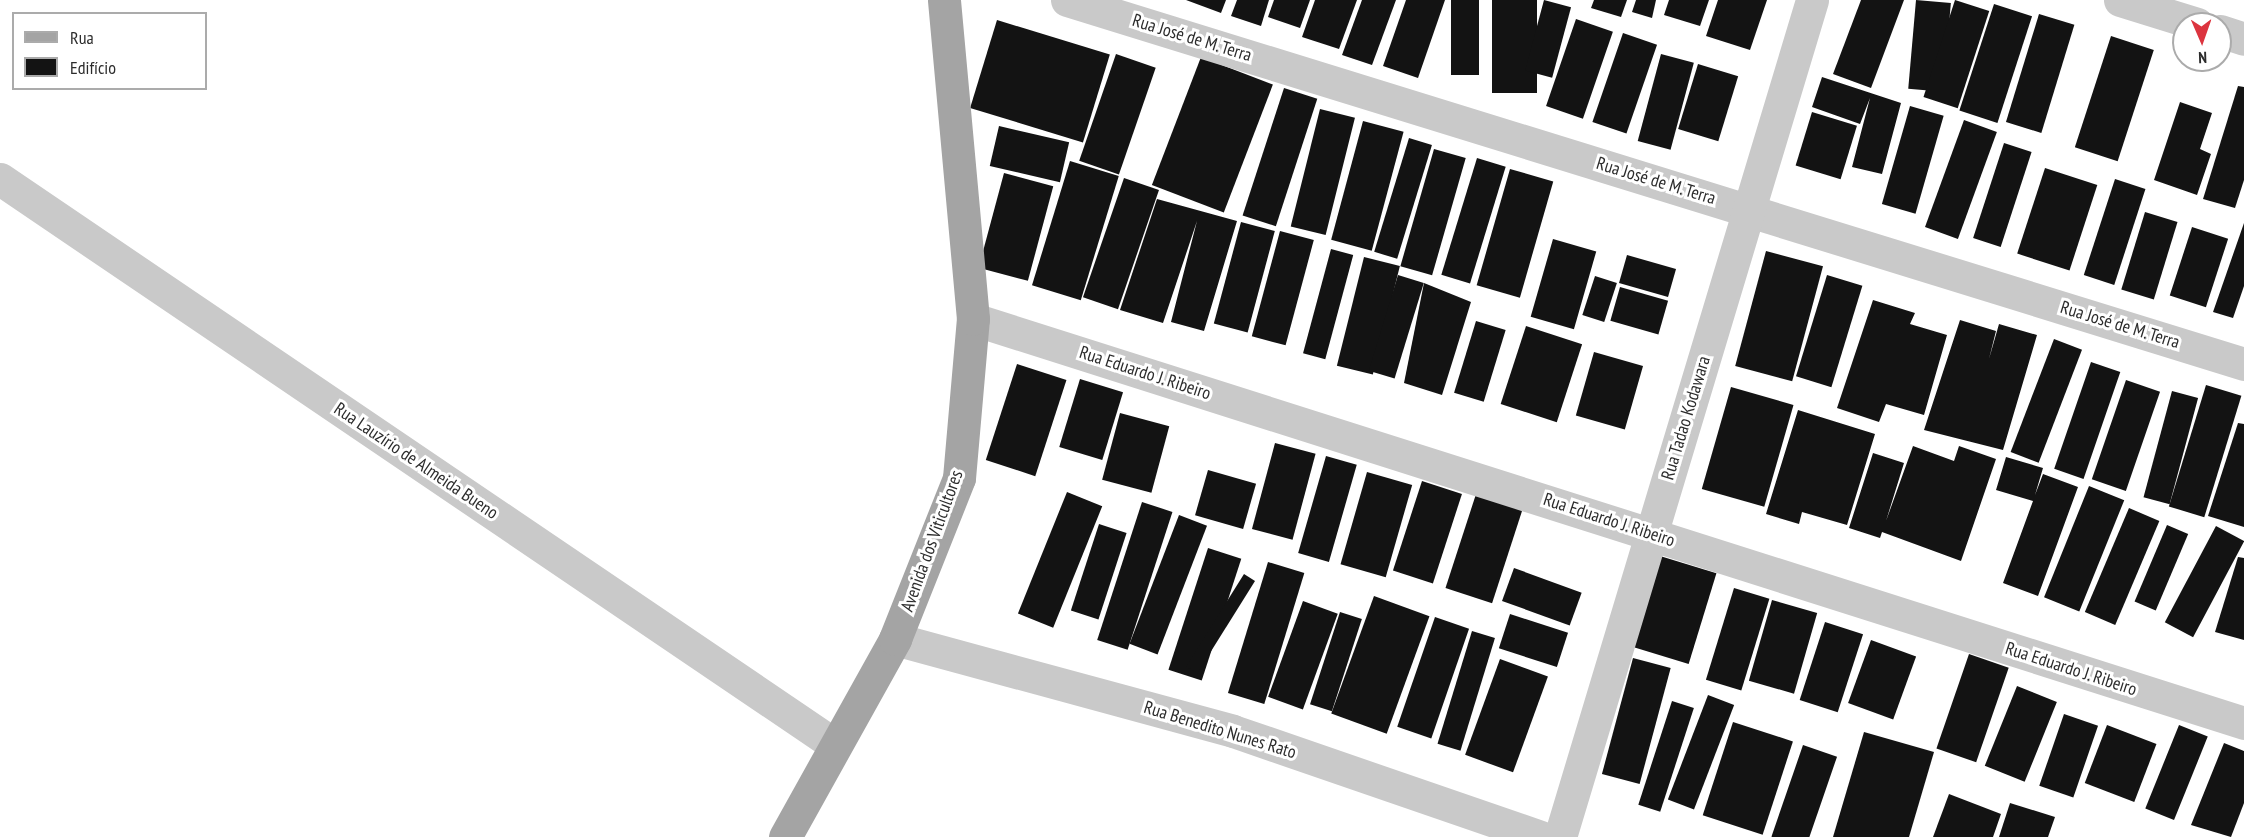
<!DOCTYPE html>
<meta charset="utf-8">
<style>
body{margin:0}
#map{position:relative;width:2244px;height:837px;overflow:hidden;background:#fff;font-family:"PT Sans Narrow",sans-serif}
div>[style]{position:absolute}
.building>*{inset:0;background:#131313;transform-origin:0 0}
.minor>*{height:33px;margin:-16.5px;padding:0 16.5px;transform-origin:16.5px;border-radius:16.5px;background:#c9c9c9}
.major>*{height:33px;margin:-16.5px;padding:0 16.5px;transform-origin:16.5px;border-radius:16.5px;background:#a4a4a4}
span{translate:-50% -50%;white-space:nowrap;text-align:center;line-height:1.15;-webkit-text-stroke:6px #fff;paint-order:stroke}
.street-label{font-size:18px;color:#2c2c2c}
.legend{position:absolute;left:12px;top:12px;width:195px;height:78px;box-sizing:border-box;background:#fff;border:2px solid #ababab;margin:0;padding:8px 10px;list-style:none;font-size:18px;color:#2c2c2c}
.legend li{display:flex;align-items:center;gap:12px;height:30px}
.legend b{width:30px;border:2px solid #ababab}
.north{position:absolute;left:2172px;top:12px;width:60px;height:60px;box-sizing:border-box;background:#fff;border:2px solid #ababab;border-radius:50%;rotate:178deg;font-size:16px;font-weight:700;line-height:24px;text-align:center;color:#2c2c2c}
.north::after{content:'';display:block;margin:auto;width:21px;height:27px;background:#dc343f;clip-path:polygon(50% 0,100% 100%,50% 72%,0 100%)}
</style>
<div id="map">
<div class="building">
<div style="clip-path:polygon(1186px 0,1226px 0,1221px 13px)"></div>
<div style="clip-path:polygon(1237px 0,1269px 0,1261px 26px,1231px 16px)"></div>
<div style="clip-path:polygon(1274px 0,1310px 0,1300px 28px,1268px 17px)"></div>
<div style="clip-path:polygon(1315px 0,1357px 0,1339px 49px,1302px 37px)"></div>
<div style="clip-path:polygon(1362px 0,1396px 0,1372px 65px,1342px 55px)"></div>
<div style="clip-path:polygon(1406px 0,1445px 0,1418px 78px,1383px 66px)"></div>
<div style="left:1451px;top:0;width:28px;height:75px"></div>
<div style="left:1492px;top:0;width:45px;height:93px"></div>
<div style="left:1544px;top:0;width:28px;height:73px;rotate:15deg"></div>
<div style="clip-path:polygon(1594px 0,1627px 0,1621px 17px,1591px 8px)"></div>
<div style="clip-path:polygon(1636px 0,1656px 0,1652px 18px,1632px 12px)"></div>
<div style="clip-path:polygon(1669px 0,1709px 0,1700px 26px,1664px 15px)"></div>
<div style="clip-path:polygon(1718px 0,1767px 0,1750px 50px,1706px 36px)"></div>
<div style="clip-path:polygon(1861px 0,1904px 0,1871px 88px,1833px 74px)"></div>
<div style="left:1916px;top:0;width:35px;height:89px;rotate:5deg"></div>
<div style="left:1955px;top:0;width:36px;height:102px;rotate:18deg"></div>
<div style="left:1994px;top:4px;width:40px;height:112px;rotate:18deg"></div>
<div style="left:2039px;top:14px;width:37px;height:113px;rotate:17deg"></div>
<div style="left:1576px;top:19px;width:39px;height:92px;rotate:19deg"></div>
<div style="left:997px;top:20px;width:118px;height:92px;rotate:17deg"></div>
<div style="left:1623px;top:33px;width:36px;height:94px;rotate:19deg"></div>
<div style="left:2111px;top:36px;width:45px;height:117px;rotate:18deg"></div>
<div style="left:1116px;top:54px;width:42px;height:113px;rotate:19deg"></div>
<div style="left:1661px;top:54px;width:34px;height:90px;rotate:15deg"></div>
<div style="left:1201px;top:57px;width:77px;height:137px;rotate:21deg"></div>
<div style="left:1698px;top:64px;width:42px;height:68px;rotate:17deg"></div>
<div style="clip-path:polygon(1822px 77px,1901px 103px,1882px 174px,1852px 167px,1870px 98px,1860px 124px,1812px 107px)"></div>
<div style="clip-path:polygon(2238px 86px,2244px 87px,2244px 180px,2235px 208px,2203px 199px)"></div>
<div style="left:1284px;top:88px;width:35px;height:134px;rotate:18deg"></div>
<div style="clip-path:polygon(2180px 102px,2212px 113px,2200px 149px,2211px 154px,2197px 195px,2154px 180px)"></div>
<div style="left:1910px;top:106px;width:35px;height:102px;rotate:16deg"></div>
<div style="left:1320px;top:109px;width:36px;height:121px;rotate:14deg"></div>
<div style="left:1812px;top:112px;width:47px;height:56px;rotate:17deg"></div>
<div style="left:1964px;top:120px;width:35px;height:114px;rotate:20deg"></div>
<div style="left:1363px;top:121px;width:42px;height:123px;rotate:15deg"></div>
<div style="left:999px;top:126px;width:72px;height:41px;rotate:13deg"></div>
<div style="left:1409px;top:138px;width:24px;height:119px;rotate:17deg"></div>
<div style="left:2004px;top:143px;width:29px;height:100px;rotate:18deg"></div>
<div style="left:1434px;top:149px;width:33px;height:122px;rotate:16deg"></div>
<div style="left:1477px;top:158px;width:30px;height:122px;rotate:17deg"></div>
<div style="left:1070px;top:161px;width:51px;height:130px;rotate:17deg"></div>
<div style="left:2045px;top:168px;width:55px;height:90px;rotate:18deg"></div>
<div style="left:1510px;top:169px;width:45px;height:121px;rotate:16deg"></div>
<div style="left:1004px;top:173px;width:51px;height:98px;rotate:15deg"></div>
<div style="left:1124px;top:178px;width:37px;height:126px;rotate:19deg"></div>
<div style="left:2115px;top:179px;width:32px;height:101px;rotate:18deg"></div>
<div style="clip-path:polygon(1157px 199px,1237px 221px,1204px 331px,1171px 322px,1197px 221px,1163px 323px,1120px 310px)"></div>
<div style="left:2145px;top:212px;width:34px;height:81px;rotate:17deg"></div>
<div style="left:1241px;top:222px;width:35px;height:105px;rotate:15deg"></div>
<div style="clip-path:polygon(2244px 223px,2244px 286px,2233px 318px,2213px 312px)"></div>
<div style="left:2192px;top:227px;width:38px;height:72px;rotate:18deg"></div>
<div style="left:1280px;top:231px;width:35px;height:109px;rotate:15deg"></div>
<div style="left:1553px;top:239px;width:45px;height:81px;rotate:16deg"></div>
<div style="left:1331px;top:249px;width:23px;height:108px;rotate:15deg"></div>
<div style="left:1766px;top:251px;width:59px;height:119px;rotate:15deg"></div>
<div style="left:1627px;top:255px;width:51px;height:29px;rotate:16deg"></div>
<div style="left:1364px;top:257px;width:37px;height:112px;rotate:14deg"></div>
<div style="left:1398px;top:275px;width:27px;height:100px;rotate:17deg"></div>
<div style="left:1827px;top:275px;width:37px;height:106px;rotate:17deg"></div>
<div style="left:1595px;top:276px;width:23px;height:41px;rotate:18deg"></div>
<div style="clip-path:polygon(1424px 283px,1471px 302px,1442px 395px,1404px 383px)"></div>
<div style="left:1620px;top:287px;width:50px;height:35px;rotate:16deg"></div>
<div style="clip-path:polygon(1873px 300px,1915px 313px,1910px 324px,1947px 335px,1924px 415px,1886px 404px,1879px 422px,1837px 408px)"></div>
<div style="clip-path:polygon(1960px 320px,1996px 331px,1989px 359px,1999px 324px,2037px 335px,2003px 450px,1924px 430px)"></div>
<div style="left:1476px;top:321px;width:31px;height:75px;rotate:17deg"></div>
<div style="left:1526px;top:326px;width:59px;height:82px;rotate:18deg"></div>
<div style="left:2054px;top:339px;width:30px;height:121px;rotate:21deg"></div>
<div style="left:1594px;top:352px;width:51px;height:66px;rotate:16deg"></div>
<div style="left:2091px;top:362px;width:31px;height:113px;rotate:19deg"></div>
<div style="left:1017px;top:364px;width:52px;height:101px;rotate:18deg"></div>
<div style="left:1080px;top:379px;width:45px;height:71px;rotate:17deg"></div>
<div style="left:2126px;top:380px;width:36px;height:105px;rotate:19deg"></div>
<div style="left:2206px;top:385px;width:37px;height:127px;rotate:17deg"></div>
<div style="left:1731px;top:387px;width:65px;height:106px;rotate:16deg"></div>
<div style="left:2172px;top:391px;width:27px;height:110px;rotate:15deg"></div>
<div style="clip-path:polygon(1798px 410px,1875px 434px,1847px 525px,1802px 512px,1799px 524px,1766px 514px)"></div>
<div style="left:1120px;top:413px;width:51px;height:69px;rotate:15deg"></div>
<div style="clip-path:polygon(2238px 423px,2244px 424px,2244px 527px,2208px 516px)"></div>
<div style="left:1275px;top:443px;width:42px;height:89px;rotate:15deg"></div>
<div style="clip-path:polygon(1913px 446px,1954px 461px,1959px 446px,1996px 459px,1961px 561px,1882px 532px,1880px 538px,1849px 528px,1873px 453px,1904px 463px,1886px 521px)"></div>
<div style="left:1326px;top:456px;width:32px;height:101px;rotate:16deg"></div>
<div style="clip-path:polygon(2006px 457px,2043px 468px,2035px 495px,2043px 474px,2078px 487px,2038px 596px,2003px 583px,2033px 501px,1996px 490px)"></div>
<div style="left:1208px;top:470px;width:50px;height:47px;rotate:16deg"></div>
<div style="left:1367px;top:472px;width:47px;height:96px;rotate:16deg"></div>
<div style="left:1422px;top:481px;width:42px;height:94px;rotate:18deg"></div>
<div style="left:2089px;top:486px;width:38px;height:120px;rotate:22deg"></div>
<div style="left:1477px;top:491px;width:49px;height:102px;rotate:18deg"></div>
<div style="left:1067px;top:492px;width:38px;height:131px;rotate:22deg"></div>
<div style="left:1142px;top:502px;width:32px;height:145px;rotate:18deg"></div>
<div style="left:2129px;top:508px;width:33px;height:113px;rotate:23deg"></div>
<div style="left:1179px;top:515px;width:30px;height:138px;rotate:21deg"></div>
<div style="left:1099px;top:524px;width:29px;height:91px;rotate:18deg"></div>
<div style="left:2167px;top:525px;width:23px;height:83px;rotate:23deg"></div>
<div style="left:2216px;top:526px;width:32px;height:109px;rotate:28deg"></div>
<div style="left:1208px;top:548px;width:35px;height:128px;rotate:18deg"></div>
<div style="left:1660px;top:556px;width:59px;height:95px;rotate:17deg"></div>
<div style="clip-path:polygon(2238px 557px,2244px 558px,2244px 640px,2215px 632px)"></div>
<div style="left:1268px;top:562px;width:38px;height:137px;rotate:17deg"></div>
<div style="left:1514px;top:568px;width:72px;height:35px;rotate:20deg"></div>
<div style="left:1244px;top:574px;width:13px;height:109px;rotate:32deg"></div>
<div style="left:1734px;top:588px;width:37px;height:96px;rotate:17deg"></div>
<div style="left:1374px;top:596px;width:59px;height:125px;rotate:20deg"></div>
<div style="left:1772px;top:600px;width:47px;height:84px;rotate:16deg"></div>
<div style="left:1303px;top:601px;width:37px;height:102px;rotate:20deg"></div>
<div style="left:1340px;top:612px;width:23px;height:97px;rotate:18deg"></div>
<div style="left:1510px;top:614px;width:61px;height:36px;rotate:18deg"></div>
<div style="left:1435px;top:617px;width:36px;height:116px;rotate:19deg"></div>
<div style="left:1825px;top:622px;width:40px;height:82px;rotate:18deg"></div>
<div style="left:1472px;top:631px;width:24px;height:118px;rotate:17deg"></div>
<div style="left:1871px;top:640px;width:48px;height:67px;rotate:20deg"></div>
<div style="left:1969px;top:654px;width:42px;height:100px;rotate:19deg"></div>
<div style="left:1633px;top:658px;width:39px;height:120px;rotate:15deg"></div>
<div style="left:1500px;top:659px;width:51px;height:102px;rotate:20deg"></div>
<div style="left:2017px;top:686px;width:43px;height:86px;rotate:22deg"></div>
<div style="left:1708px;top:695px;width:28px;height:112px;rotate:21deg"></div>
<div style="left:1672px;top:701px;width:23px;height:109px;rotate:18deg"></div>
<div style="left:2064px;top:714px;width:36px;height:76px;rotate:19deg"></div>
<div style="left:1733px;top:722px;width:63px;height:98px;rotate:18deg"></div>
<div style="left:2107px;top:725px;width:53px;height:62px;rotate:21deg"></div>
<div style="left:2179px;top:725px;width:31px;height:90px;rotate:22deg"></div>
<div style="clip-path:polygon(1864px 732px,1934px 752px,1909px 837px,1833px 837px)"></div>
<div style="clip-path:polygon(2224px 743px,2244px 751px,2244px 803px,2231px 837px,2191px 825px)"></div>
<div style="left:1803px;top:745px;width:36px;height:97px;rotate:19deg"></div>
<div style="clip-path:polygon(1949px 794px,2001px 814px,1993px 837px,1933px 837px)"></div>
<div style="clip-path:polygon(2010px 803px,2055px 817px,2048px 837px,1999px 837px)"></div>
</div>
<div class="minor">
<div style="left:1067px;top:0;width:1232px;rotate:17.18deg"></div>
<div style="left:2120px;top:0;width:81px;rotate:17.3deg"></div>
<div style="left:2220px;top:31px;width:25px;rotate:18deg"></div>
<div style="left:0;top:179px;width:1005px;rotate:34.13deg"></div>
<div style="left:973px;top:319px;width:1334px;rotate:17.63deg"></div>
<div style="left:895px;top:639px;width:350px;rotate:15.2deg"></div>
<div style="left:1233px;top:731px;width:325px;rotate:19deg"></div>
<div style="left:1560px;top:837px;width:874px;rotate:-73.24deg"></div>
</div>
<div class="major">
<div style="left:785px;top:837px;width:227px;rotate:-60.9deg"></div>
<div style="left:895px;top:639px;width:173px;rotate:-68.3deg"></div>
<div style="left:959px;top:478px;width:160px;rotate:-85deg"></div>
<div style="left:973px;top:319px;width:320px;rotate:-95.2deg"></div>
</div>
<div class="street-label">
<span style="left:1192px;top:38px;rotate:17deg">Rua José de M. Terra</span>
<span style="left:1656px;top:181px;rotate:17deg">Rua José de M. Terra</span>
<span style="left:2120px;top:325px;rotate:17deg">Rua José de M. Terra</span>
<span style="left:1145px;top:373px;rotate:18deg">Rua Eduardo J. Ribeiro</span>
<span style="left:1686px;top:418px;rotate:-73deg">Rua Tadao Kodawara</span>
<span style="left:416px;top:461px;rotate:34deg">Rua Lauzírio de Almeida Bueno</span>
<span style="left:1609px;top:520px;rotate:18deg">Rua Eduardo J. Ribeiro</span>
<span style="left:932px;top:541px;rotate:-70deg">Avenida dos Viticultores</span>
<span style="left:2071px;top:669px;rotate:18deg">Rua Eduardo J. Ribeiro</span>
<span style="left:1220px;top:730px;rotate:17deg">Rua Benedito Nunes Rato</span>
</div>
<ul class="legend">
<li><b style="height:8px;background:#a4a4a4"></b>Rua</li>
<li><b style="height:16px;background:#131313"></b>Edifício</li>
</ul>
<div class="north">N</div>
</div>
